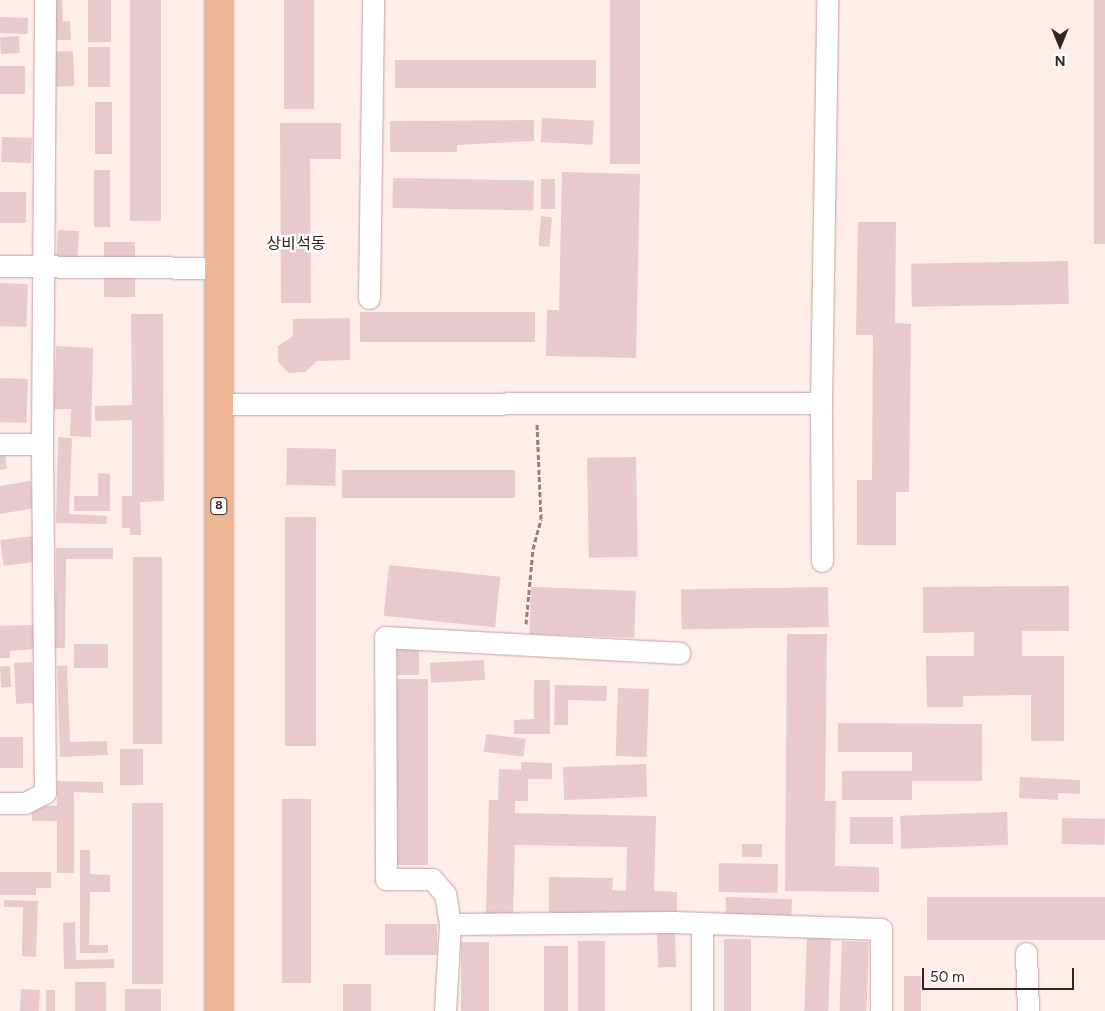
<!DOCTYPE html>
<meta charset="utf-8">
<style>
body{margin:0}
#map{position:relative;width:1105px;height:1011px;overflow:hidden;background:#ffede9;font-family:Figtree,"Noto Sans KR",sans-serif}
div>[style]{position:absolute}
.building>*{inset:0;background:#e8cace;transform-origin:0 0}
.path>*{height:3px;margin-top:-1.5px;transform-origin:0;background:repeating-linear-gradient(90deg,#8f817e 0 5px,transparent 0 7.5px)}
.roads{filter:drop-shadow(0 0 1px #c0a49f) drop-shadow(0 0 1px #c0a49f)}
.minor>*{height:21px;margin:-10.5px;padding:0 10.5px;transform-origin:10.5px;border-radius:10.5px;background:#fff}
.major>*{height:28px;margin:-14px;padding:0 14px;transform-origin:14px;border-radius:14px;background:#ecb694}
span{translate:-50% -50%;white-space:nowrap;text-align:center;line-height:1.15;-webkit-text-stroke:4.5px #fff;paint-order:stroke}
.shield-label span{padding:1px 4px;background:#fff;border:1px solid;border-radius:4px;-webkit-text-stroke-width:0}
.shield-label{font-size:12px;color:#312624;font-weight:700}
.quarter-label{font-size:16px;color:#312624}
.north{position:absolute;left:1035px;top:20px;width:50px;height:50px;-webkit-text-stroke:4px #fff;paint-order:stroke;rotate:180deg;font-size:14px;font-weight:700;line-height:20px;text-align:center;color:#312624}
.north::after{content:'';display:block;margin:auto;width:18px;height:22px;background:#312624;clip-path:polygon(50% 0,100% 100%,50% 72%,0 100%)}
.scale{position:absolute;left:922px;top:968px;width:152px;height:22px;box-sizing:border-box;border:2px solid #312624;border-top:0;padding-left:6px;font-size:15px;line-height:18px;white-space:nowrap;color:#312624;-webkit-text-stroke:4px #fff;paint-order:stroke}
</style>
<div id="map">
<div class="building">
<div style="clip-path:polygon(50px 0,62px 0,63px 22px,70px 21px,71px 40px,51px 40px)"></div>
<div style="left:88px;top:0;width:23px;height:42px"></div>
<div style="left:130px;top:0;width:31px;height:221px"></div>
<div style="left:284px;top:0;width:30px;height:109px"></div>
<div style="left:610px;top:0;width:30px;height:164px"></div>
<div style="left:1094px;top:0;width:11px;height:244px"></div>
<div style="left:0;top:17px;width:28px;height:16px;rotate:2deg"></div>
<div style="left:19px;top:36px;width:17px;height:19px;rotate:87deg"></div>
<div style="left:88px;top:47px;width:22px;height:40px"></div>
<div style="left:73px;top:51px;width:35px;height:24px;rotate:88deg"></div>
<div style="left:395px;top:60px;width:201px;height:28px"></div>
<div style="left:25px;top:66px;width:28px;height:25px;rotate:90deg"></div>
<div style="left:95px;top:102px;width:17px;height:52px"></div>
<div style="left:542px;top:118px;width:52px;height:24px;rotate:3deg"></div>
<div style="clip-path:polygon(534px 120px,534px 141px,457px 145px,457px 152px,390px 152px,390px 121px)"></div>
<div style="clip-path:polygon(280px 123px,341px 123px,341px 159px,310px 159px,311px 303px,281px 303px)"></div>
<div style="left:2px;top:137px;width:30px;height:25px;rotate:2deg"></div>
<div style="left:94px;top:170px;width:16px;height:57px"></div>
<div style="clip-path:polygon(562px 172px,640px 174px,636px 358px,546px 356px,547px 310px,559px 310px)"></div>
<div style="left:393px;top:178px;width:141px;height:30px;rotate:1deg"></div>
<div style="left:541px;top:179px;width:14px;height:30px"></div>
<div style="left:0;top:192px;width:26px;height:31px"></div>
<div style="left:541px;top:216px;width:11px;height:30px;rotate:5deg"></div>
<div style="clip-path:polygon(858px 222px,896px 222px,895px 323px,911px 324px,909px 492px,896px 492px,896px 545px,857px 545px,857px 480px,872px 480px,873px 335px,856px 335px)"></div>
<div style="left:58px;top:230px;width:21px;height:29px;rotate:3deg"></div>
<div style="left:104px;top:242px;width:31px;height:55px"></div>
<div style="left:1068px;top:261px;width:43px;height:157px;rotate:89deg"></div>
<div style="left:0;top:283px;width:28px;height:43px;rotate:2deg"></div>
<div style="left:360px;top:312px;width:175px;height:30px"></div>
<div style="clip-path:polygon(131px 314px,163px 314px,164px 501px,140px 502px,141px 535px,130px 535px,130px 528px,122px 528px,122px 496px,132px 496px,132px 420px,95px 421px,95px 406px,132px 405px)"></div>
<div style="clip-path:polygon(350px 318px,350px 360px,317px 361px,305px 372px,289px 373px,278px 362px,278px 346px,293px 336px,293px 319px)"></div>
<div style="clip-path:polygon(56px 346px,93px 348px,91px 437px,70px 436px,71px 409px,54px 409px)"></div>
<div style="left:0;top:378px;width:28px;height:44px;rotate:2deg"></div>
<div style="clip-path:polygon(58px 437px,72px 438px,69px 514px,107px 516px,106px 524px,56px 523px)"></div>
<div style="clip-path:polygon(4px 446px,7px 469px,0 470px,0 447px)"></div>
<div style="left:287px;top:448px;width:49px;height:37px;rotate:1deg"></div>
<div style="left:636px;top:457px;width:100px;height:49px;rotate:89deg"></div>
<div style="left:515px;top:470px;width:28px;height:173px;rotate:90deg"></div>
<div style="clip-path:polygon(98px 473px,110px 474px,110px 511px,74px 511px,74px 496px,98px 496px)"></div>
<div style="clip-path:polygon(30px 481px,35px 508px,0 514px,0 486px)"></div>
<div style="left:285px;top:517px;width:31px;height:229px"></div>
<div style="left:33px;top:536px;width:26px;height:33px;rotate:83deg"></div>
<div style="clip-path:polygon(56px 548px,113px 548px,113px 559px,66px 559px,65px 648px,55px 648px)"></div>
<div style="left:133px;top:557px;width:29px;height:187px"></div>
<div style="left:389px;top:565px;width:112px;height:51px;rotate:6deg"></div>
<div style="clip-path:polygon(1069px 586px,1069px 631px,1022px 631px,1022px 656px,1064px 656px,1064px 741px,1031px 741px,1031px 695px,963px 696px,963px 707px,927px 707px,926px 656px,974px 656px,974px 632px,923px 633px,923px 587px)"></div>
<div style="left:531px;top:587px;width:105px;height:47px;rotate:2deg"></div>
<div style="left:828px;top:587px;width:40px;height:147px;rotate:89deg"></div>
<div style="clip-path:polygon(35px 625px,36px 649px,10px 651px,10px 658px,0 658px,0 626px)"></div>
<div style="clip-path:polygon(787px 634px,827px 634px,825px 801px,836px 801px,835px 866px,879px 867px,879px 892px,785px 891px)"></div>
<div style="left:74px;top:644px;width:34px;height:24px"></div>
<div style="left:396px;top:647px;width:23px;height:28px"></div>
<div style="left:484px;top:660px;width:20px;height:54px;rotate:87deg"></div>
<div style="left:32px;top:662px;width:41px;height:18px;rotate:87deg"></div>
<div style="clip-path:polygon(67px 665px,70px 742px,107px 741px,108px 755px,60px 757px,57px 666px)"></div>
<div style="left:10px;top:666px;width:21px;height:10px;rotate:87deg"></div>
<div style="left:396px;top:679px;width:32px;height:186px"></div>
<div style="clip-path:polygon(534px 680px,550px 680px,550px 734px,514px 734px,514px 720px,534px 719px)"></div>
<div style="clip-path:polygon(555px 685px,607px 686px,606px 701px,568px 700px,568px 725px,554px 725px)"></div>
<div style="left:618px;top:688px;width:31px;height:68px;rotate:2deg"></div>
<div style="clip-path:polygon(838px 723px,982px 724px,982px 781px,912px 781px,912px 800px,842px 800px,842px 771px,912px 771px,912px 752px,838px 752px)"></div>
<div style="left:486px;top:734px;width:40px;height:18px;rotate:7deg"></div>
<div style="left:0;top:737px;width:23px;height:31px"></div>
<div style="left:120px;top:749px;width:23px;height:36px"></div>
<div style="clip-path:polygon(521px 762px,552px 763px,552px 779px,528px 779px,528px 801px,515px 801px,515px 813px,656px 816px,654px 891px,677px 892px,677px 913px,626px 912px,626px 919px,549px 918px,549px 877px,613px 878px,612px 890px,626px 891px,627px 847px,515px 845px,513px 914px,486px 914px,489px 800px,498px 800px,499px 769px,521px 770px)"></div>
<div style="left:646px;top:764px;width:33px;height:83px;rotate:88deg"></div>
<div style="clip-path:polygon(1020px 777px,1080px 780px,1080px 794px,1058px 793px,1058px 800px,1019px 798px)"></div>
<div style="clip-path:polygon(57px 781px,103px 782px,103px 793px,74px 792px,74px 873px,57px 873px,57px 821px,32px 821px,32px 806px,57px 806px)"></div>
<div style="left:282px;top:799px;width:29px;height:184px"></div>
<div style="left:132px;top:803px;width:31px;height:181px"></div>
<div style="left:1007px;top:812px;width:33px;height:107px;rotate:88deg"></div>
<div style="left:850px;top:817px;width:43px;height:27px"></div>
<div style="left:1062px;top:818px;width:43px;height:26px;rotate:1deg"></div>
<div style="left:742px;top:844px;width:20px;height:13px"></div>
<div style="clip-path:polygon(80px 850px,90px 850px,90px 874px,110px 875px,110px 892px,90px 892px,89px 945px,108px 945px,108px 953px,80px 953px)"></div>
<div style="left:719px;top:863px;width:59px;height:29px;rotate:1deg"></div>
<div style="clip-path:polygon(0 872px,51px 872px,51px 888px,36px 888px,36px 895px,0 895px)"></div>
<div style="left:726px;top:897px;width:66px;height:20px;rotate:2deg"></div>
<div style="left:927px;top:897px;width:178px;height:43px"></div>
<div style="clip-path:polygon(4px 900px,38px 901px,36px 957px,22px 956px,23px 907px,4px 907px)"></div>
<div style="clip-path:polygon(75px 922px,76px 960px,114px 959px,114px 968px,64px 969px,63px 923px)"></div>
<div style="left:385px;top:924px;width:52px;height:31px"></div>
<div style="left:675px;top:932px;width:35px;height:18px;rotate:88deg"></div>
<div style="left:807px;top:934px;width:24px;height:77px;rotate:2deg"></div>
<div style="left:724px;top:939px;width:27px;height:72px"></div>
<div style="left:578px;top:941px;width:27px;height:70px"></div>
<div style="left:842px;top:941px;width:27px;height:70px;rotate:2deg"></div>
<div style="left:461px;top:942px;width:28px;height:69px"></div>
<div style="left:568px;top:946px;width:65px;height:24px;rotate:90deg"></div>
<div style="left:904px;top:976px;width:17px;height:35px"></div>
<div style="left:75px;top:982px;width:31px;height:29px"></div>
<div style="left:343px;top:984px;width:28px;height:27px"></div>
<div style="left:21px;top:989px;width:19px;height:22px;rotate:3deg"></div>
<div style="left:125px;top:989px;width:36px;height:22px"></div>
<div style="left:55px;top:990px;width:21px;height:9px;rotate:90deg"></div>
</div>
<div class="path">
<div style="left:526px;top:624px;width:75px;rotate:-84.7deg"></div>
<div style="left:533px;top:549px;width:31px;rotate:-75deg"></div>
<div style="left:541px;top:519px;width:95px;rotate:-92.4deg"></div>
</div>
<div class="roads">
<div class="minor">
<div style="left:0;top:266px;width:219px;rotate:0.5deg"></div>
<div style="left:369px;top:298px;width:298px;rotate:-89.2deg"></div>
<div style="left:219px;top:404px;width:602px;rotate:-0.1deg"></div>
<div style="left:0;top:444px;width:42px"></div>
<div style="left:822px;top:561px;width:158px;rotate:-90.4deg"></div>
<div style="left:821px;top:403px;width:403px;rotate:-89.1deg"></div>
<div style="left:0;top:803px;width:25px"></div>
<div style="left:25px;top:803px;width:22px;rotate:-27deg"></div>
<div style="left:45px;top:793px;width:349px;rotate:-90.5deg"></div>
<div style="left:42px;top:444px;width:444px;rotate:-89.6deg"></div>
<div style="left:450px;top:924px;width:223px;rotate:-0.5deg"></div>
<div style="left:673px;top:922px;width:208px;rotate:1.9deg"></div>
<div style="left:881px;top:929px;width:82px;rotate:90deg"></div>
<div style="left:1026px;top:953px;width:58px;rotate:88deg"></div>
<div style="left:445px;top:1011px;width:87px;rotate:-86.7deg"></div>
<div style="left:450px;top:924px;width:30px;rotate:-99deg"></div>
<div style="left:445px;top:894px;width:20px;rotate:-131deg"></div>
<div style="left:432px;top:879px;width:46px;rotate:180deg"></div>
<div style="left:386px;top:879px;width:242px;rotate:-90.2deg"></div>
<div style="left:385px;top:637px;width:295px;rotate:3.1deg"></div>
<div style="left:702px;top:1011px;width:86px;rotate:-90deg"></div>
</div>
<div class="major">
<div style="left:219px;top:0;width:1011px;rotate:90deg"></div>
</div>
</div>
<div class="shield-label">
<span style="left:219px;top:506px">8</span>
</div>
<div class="quarter-label">
<span style="left:296px;top:244px">상비석동</span>
</div>
<div class="north">N</div>
<div class="scale">50 m</div>
</div>
